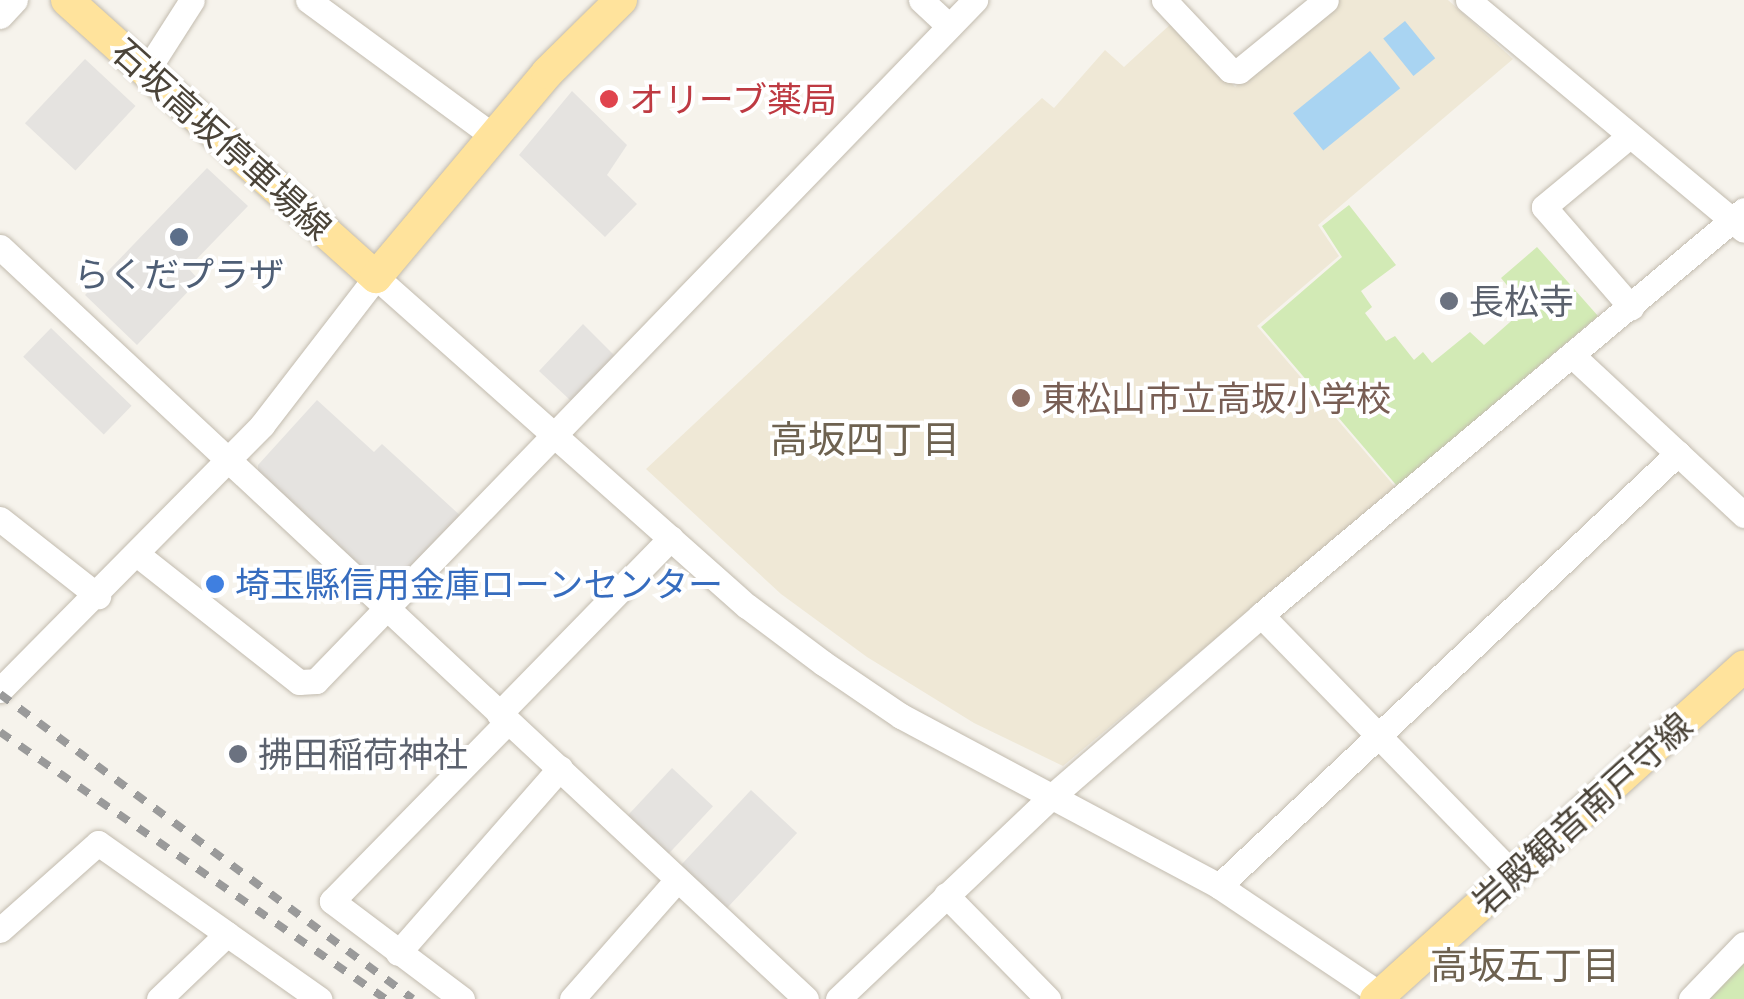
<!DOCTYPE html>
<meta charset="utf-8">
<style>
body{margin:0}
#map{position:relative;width:1744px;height:999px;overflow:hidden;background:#f6f3ec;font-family:"PT Sans Narrow","Noto Sans JP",sans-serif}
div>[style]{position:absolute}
.education>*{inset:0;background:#efe8d6}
.green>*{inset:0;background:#d2eab5}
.parking>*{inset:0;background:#e5e3e0;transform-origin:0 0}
.water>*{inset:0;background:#a9d4f2;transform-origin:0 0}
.roads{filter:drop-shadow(0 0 2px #c2bbae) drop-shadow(0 0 2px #c2bbae)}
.minor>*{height:25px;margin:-12.5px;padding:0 12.5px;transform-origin:12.5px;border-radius:12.5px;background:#fff}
.major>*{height:32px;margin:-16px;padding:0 16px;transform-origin:16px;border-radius:16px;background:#ffe39c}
.rail>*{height:8px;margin-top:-4px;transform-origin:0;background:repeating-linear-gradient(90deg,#9a9a9a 0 12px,transparent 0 24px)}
.dots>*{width:28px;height:28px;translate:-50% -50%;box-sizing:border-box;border:5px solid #fff;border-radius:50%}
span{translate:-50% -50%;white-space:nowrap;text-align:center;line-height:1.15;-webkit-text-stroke:8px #fff;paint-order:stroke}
.health-label{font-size:35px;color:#be3a42}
.left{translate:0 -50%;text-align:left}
.street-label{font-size:35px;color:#4b4439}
.service-label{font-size:35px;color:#4e5e75}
.worship-label{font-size:35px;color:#5b616d}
.education-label{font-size:35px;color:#785e54}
.shop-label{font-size:35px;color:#366cbe}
.neighbourhood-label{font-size:38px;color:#6e6250}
</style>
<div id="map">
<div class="education">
<div style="clip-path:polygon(1339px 0,1448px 0,1513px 59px,1318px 225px,1339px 256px,1257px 326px,1396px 488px,1063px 766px,974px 723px,867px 657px,781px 594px,646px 469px,1042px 98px,1054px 108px,1105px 50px,1124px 67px,1174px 21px,1235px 87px)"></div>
</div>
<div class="green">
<div style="clip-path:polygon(1349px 205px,1396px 265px,1361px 291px,1372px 307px,1365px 313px,1386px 341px,1395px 336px,1414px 360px,1423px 352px,1432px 363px,1470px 332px,1484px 345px,1526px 308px,1501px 278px,1537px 247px,1598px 316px,1397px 486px,1261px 327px,1342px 257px,1322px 226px)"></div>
<div style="clip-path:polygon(1744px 961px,1744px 999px,1709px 999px,1709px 997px)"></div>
</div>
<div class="parking">
<div style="left:85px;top:59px;width:69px;height:88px;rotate:43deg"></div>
<div style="clip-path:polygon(572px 91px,627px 145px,607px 175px,637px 204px,605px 237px,519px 155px)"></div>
<div style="clip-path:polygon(207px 168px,248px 206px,188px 268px,199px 280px,137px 345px,85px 295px)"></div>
<div style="clip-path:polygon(583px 324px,618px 359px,581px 399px,570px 400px,539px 371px)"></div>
<div style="left:51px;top:328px;width:112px;height:40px;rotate:44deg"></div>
<div style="clip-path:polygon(317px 400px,374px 452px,382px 444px,463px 518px,395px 586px,379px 589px,258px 476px,258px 465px)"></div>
<div style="left:672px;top:768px;width:56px;height:66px;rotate:43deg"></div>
<div style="left:751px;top:790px;width:63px;height:105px;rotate:43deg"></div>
</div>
<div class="water">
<div style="left:1405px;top:21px;width:48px;height:28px;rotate:51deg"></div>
<div style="left:1370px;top:51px;width:48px;height:99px;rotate:51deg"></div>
</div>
<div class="roads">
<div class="minor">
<div style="left:308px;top:0;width:230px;rotate:36.3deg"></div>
<div style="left:921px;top:0;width:38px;rotate:43deg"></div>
<div style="left:1164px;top:0;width:96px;rotate:46.7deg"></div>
<div style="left:1230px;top:70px;width:9px;rotate:6deg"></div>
<div style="left:1239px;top:71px;width:112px;rotate:-39.2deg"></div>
<div style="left:1468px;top:0;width:359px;rotate:39.8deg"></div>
<div style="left:0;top:16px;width:22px;rotate:-47deg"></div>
<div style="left:146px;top:72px;width:85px;rotate:-57.4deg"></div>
<div style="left:1627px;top:138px;width:108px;rotate:140.3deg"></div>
<div style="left:1544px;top:207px;width:133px;rotate:49deg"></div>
<div style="left:0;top:247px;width:1102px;rotate:43.01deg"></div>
<div style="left:1575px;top:358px;width:231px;rotate:42.9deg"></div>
<div style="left:0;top:519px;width:125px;rotate:38.2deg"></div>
<div style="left:138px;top:555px;width:205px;rotate:38.3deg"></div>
<div style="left:299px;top:682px;width:17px;rotate:-3deg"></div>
<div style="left:316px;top:681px;width:948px;rotate:-45.94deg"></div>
<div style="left:1261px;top:615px;width:361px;rotate:45.8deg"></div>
<div style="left:0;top:690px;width:373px;rotate:-45.3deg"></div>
<div style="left:262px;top:425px;width:187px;rotate:-52.4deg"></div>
<div style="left:376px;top:277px;width:496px;rotate:41.6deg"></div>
<div style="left:747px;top:606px;width:95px;rotate:36.9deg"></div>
<div style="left:823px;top:663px;width:94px;rotate:34.2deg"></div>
<div style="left:901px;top:716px;width:361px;rotate:28.1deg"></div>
<div style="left:1219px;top:886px;width:202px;rotate:33.9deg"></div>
<div style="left:499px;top:714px;width:246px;rotate:-45.7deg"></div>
<div style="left:1219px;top:886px;width:631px;rotate:-43.33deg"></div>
<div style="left:946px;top:895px;width:146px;rotate:45.6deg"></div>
<div style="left:0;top:930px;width:131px;rotate:-41.6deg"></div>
<div style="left:98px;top:843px;width:271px;rotate:35.2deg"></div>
<div style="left:398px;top:953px;width:246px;rotate:-48.8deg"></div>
<div style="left:159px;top:999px;width:94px;rotate:-43.7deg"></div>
<div style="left:462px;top:999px;width:163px;rotate:-143deg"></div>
<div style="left:332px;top:901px;width:250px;rotate:-45.6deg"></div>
<div style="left:572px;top:999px;width:157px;rotate:-48.6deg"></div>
<div style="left:838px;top:999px;width:292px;rotate:-43.5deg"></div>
<div style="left:1050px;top:798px;width:279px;rotate:-40.9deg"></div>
<div style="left:1261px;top:615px;width:630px;rotate:-39.98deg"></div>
<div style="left:1691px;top:999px;width:76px;rotate:-46.1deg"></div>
</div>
<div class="major">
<div style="left:67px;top:0;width:415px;rotate:41.9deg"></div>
<div style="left:376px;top:277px;width:266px;rotate:-50deg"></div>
<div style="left:547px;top:73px;width:104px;rotate:-44.6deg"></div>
<div style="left:1376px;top:999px;width:496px;rotate:-42.1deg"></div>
</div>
</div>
<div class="rail">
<div style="left:0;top:694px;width:513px;rotate:36.45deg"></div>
<div style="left:0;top:732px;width:469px;rotate:34.7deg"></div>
</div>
<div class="dots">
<div style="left:609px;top:99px;background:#e0444e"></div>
<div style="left:179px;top:237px;background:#5c6f8a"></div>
<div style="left:1449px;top:301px;background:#6b7280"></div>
<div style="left:1021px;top:398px;background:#8d6e63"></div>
<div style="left:215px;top:584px;background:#3f7fe0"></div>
<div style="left:238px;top:754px;background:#6b7280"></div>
</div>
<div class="health-label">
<span class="left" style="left:629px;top:99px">オリーブ薬局</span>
</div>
<div class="street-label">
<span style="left:222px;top:139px;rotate:42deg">石坂高坂停車場線</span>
<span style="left:1582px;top:813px;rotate:-42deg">岩殿観音南戸守線</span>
</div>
<div class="service-label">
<span style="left:179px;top:274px">らくだプラザ</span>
</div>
<div class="worship-label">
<span class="left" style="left:1469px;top:301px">長松寺</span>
<span class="left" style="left:258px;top:754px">拂田稲荷神社</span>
</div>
<div class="education-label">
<span class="left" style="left:1041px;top:398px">東松山市立高坂小学校</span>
</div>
<div class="shop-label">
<span class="left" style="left:235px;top:584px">埼玉縣信用金庫ローンセンター</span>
</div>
<div class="neighbourhood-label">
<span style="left:865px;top:439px">高坂四丁目</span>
<span style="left:1525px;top:965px">高坂五丁目</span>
</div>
</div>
